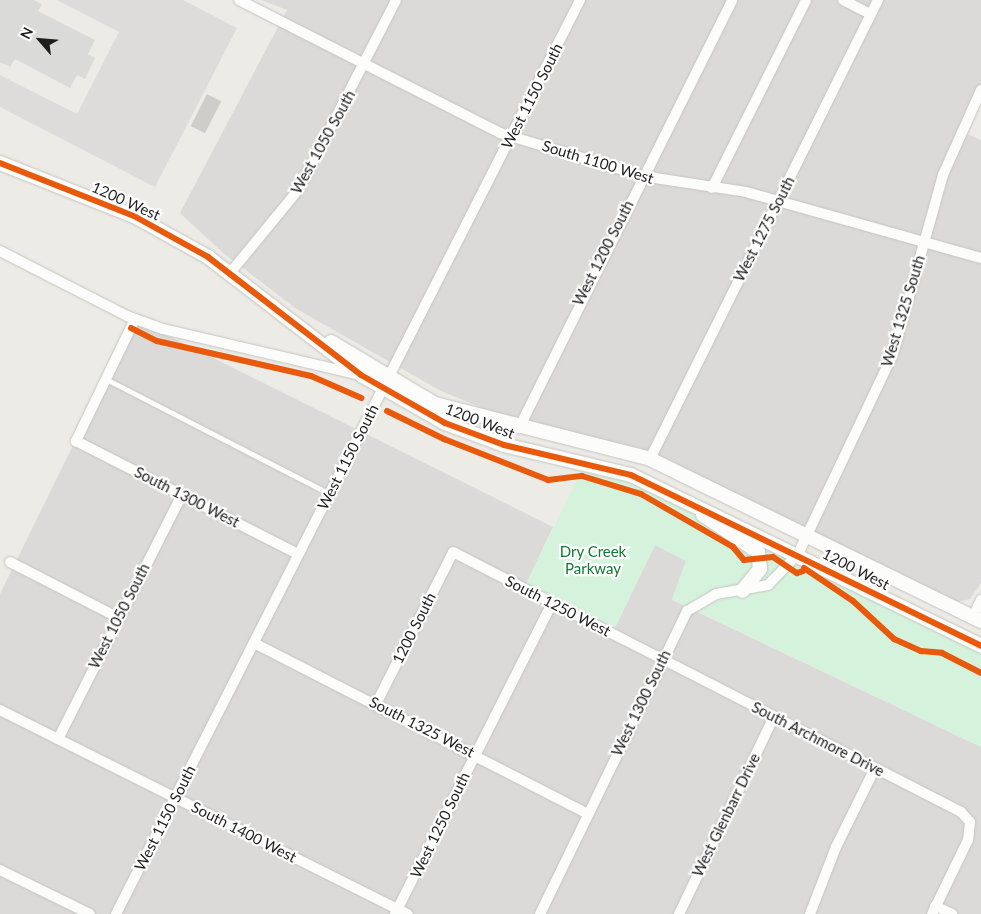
<!DOCTYPE html>
<style>
body{margin:0}
#map{position:relative;width:981px;height:914px;overflow:hidden;background:#ecebe6;font-family:Lato,sans-serif}
div>[style]{position:absolute}
.residential>*{inset:0;background:#dbdad8}
.religious>*{inset:0;background:#dadad8}
.park>*{inset:0;background:#d5f2dc}
.parking>*{inset:0;background:#dddcda}
.building>*{inset:0;background:#cfcdc9;transform-origin:0 0}
.roads{filter:drop-shadow(0 0 1px #c5c4c2) drop-shadow(0 0 1px #c5c4c2)}
.service>*{height:5px;margin:-2.5px;padding:0 2.5px;transform-origin:2.5px;border-radius:2.5px;background:#fcfcfb}
.minor>*{height:10px;margin:-5px;padding:0 5px;transform-origin:5px;border-radius:5px;background:#fcfcfb}
.tertiary>*{height:14px;margin:-7px;padding:0 7px;transform-origin:7px;border-radius:7px;background:#fcfcfb}
.cycleway>*{height:6px;margin:-3px;padding:0 3px;transform-origin:3px;border-radius:3px;background:#e8590c}
span{translate:-50% -50%;white-space:nowrap;text-align:center;line-height:1.15;-webkit-text-stroke:4.5px #fff;paint-order:stroke}
.street-label{font-size:15px;color:#1e1e1e}
.park-label{font-size:15px;color:#0f7931}
.north{position:absolute;left:15px;top:15px;width:50px;height:50px;-webkit-text-stroke:4px #fff;paint-order:stroke;rotate:297deg;font-size:14px;font-weight:700;line-height:20px;text-align:center;color:#1e1e1e}
.north::after{content:'';display:block;margin:auto;width:18px;height:22px;background:#1e1e1e;clip-path:polygon(50% 0,100% 100%,50% 72%,0 100%)}
</style>
<div id="map">
<div class="residential">
<div style="clip-path:polygon(261px 0,981px 0,981px 91px,962px 132px,981px 140px,981px 583px,970px 599px,957px 602px,640px 448px,502px 416px,441px 391px,295px 308px,222px 252px,180px 213px,287px 10px)"></div>
<div style="clip-path:polygon(135px 319px,553px 527px,524px 588px,612px 634px,655px 545px,686px 561px,672px 600px,981px 747px,981px 914px,0 914px,0 594px)"></div>
</div>
<div class="religious">
<div style="clip-path:polygon(0 0,34px 0,42px 4px,38px 11px,95px 40px,88px 54px,95px 58px,85px 79px,77px 75px,70px 88px,15px 59px,10px 67px,0 62px)"></div>
</div>
<div class="park">
<div style="clip-path:polygon(586px 462px,748px 529px,981px 646px,981px 747px,672px 599px,686px 561px,655px 545px,612px 634px,524px 588px)"></div>
</div>
<div class="parking">
<div style="clip-path:polygon(57px 0,183px 0,237px 28px,155px 187px,0 107px,0 75px,77px 114px,119px 32px)"></div>
</div>
<div class="building">
<div style="left:207px;top:94px;width:16px;height:36px;rotate:27deg"></div>
</div>
<div class="roads">
<div class="service">
<div style="left:106px;top:379px;width:252px;rotate:27.2deg"></div>
</div>
<div class="minor">
<div style="left:239px;top:0;width:293px;rotate:27deg"></div>
<div style="left:500px;top:133px;width:148px;rotate:16.8deg"></div>
<div style="left:642px;top:176px;width:105px;rotate:8.7deg"></div>
<div style="left:746px;top:192px;width:244px;rotate:15.7deg"></div>
<div style="left:843px;top:0;width:31px;rotate:27deg"></div>
<div style="left:712px;top:188px;width:210px;rotate:-63.4deg"></div>
<div style="left:0;top:251px;width:143px;rotate:27.1deg"></div>
<div style="left:127px;top:316px;width:38px;rotate:20deg"></div>
<div style="left:163px;top:329px;width:198px;rotate:13.1deg"></div>
<div style="left:230px;top:273px;width:109px;rotate:-50.6deg"></div>
<div style="left:299px;top:189px;width:212px;rotate:-62.8deg"></div>
<div style="left:135px;top:319px;width:136px;rotate:115.8deg"></div>
<div style="left:76px;top:441px;width:249px;rotate:27deg"></div>
<div style="left:519px;top:428px;width:478px;rotate:-63.5deg"></div>
<div style="left:650px;top:459px;width:513px;rotate:-63.58deg"></div>
<div style="left:10px;top:562px;width:120px;rotate:27.2deg"></div>
<div style="left:973px;top:617px;width:19px;rotate:-65deg"></div>
<div style="left:254px;top:643px;width:375px;rotate:27.1deg"></div>
<div style="left:376px;top:704px;width:170px;rotate:-63.1deg"></div>
<div style="left:453px;top:552px;width:571px;rotate:27.1deg"></div>
<div style="left:961px;top:812px;width:13px;rotate:48deg"></div>
<div style="left:970px;top:822px;width:18px;rotate:96deg"></div>
<div style="left:968px;top:840px;width:82px;rotate:115.9deg"></div>
<div style="left:0;top:710px;width:456px;rotate:26.6deg"></div>
<div style="left:58px;top:739px;width:274px;rotate:-63.1deg"></div>
<div style="left:0;top:870px;width:100px;rotate:26.1deg"></div>
<div style="left:935px;top:906px;width:19px;rotate:25deg"></div>
<div style="left:116px;top:914px;width:1025px;rotate:-63.08deg"></div>
<div style="left:395px;top:914px;width:348px;rotate:-63.2deg"></div>
<div style="left:540px;top:914px;width:337px;rotate:-64.1deg"></div>
<div style="left:687px;top:611px;width:34px;rotate:-30deg"></div>
<div style="left:716px;top:594px;width:53px;rotate:-9.8deg"></div>
<div style="left:768px;top:585px;width:43px;rotate:-45.9deg"></div>
<div style="left:798px;top:554px;width:221px;rotate:-64.6deg"></div>
<div style="left:893px;top:354px;width:186px;rotate:-74.4deg"></div>
<div style="left:943px;top:175px;width:93px;rotate:-65.9deg"></div>
<div style="left:679px;top:914px;width:219px;rotate:-64.3deg"></div>
<div style="left:810px;top:914px;width:72px;rotate:-68.8deg"></div>
<div style="left:836px;top:847px;width:88px;rotate:-63.7deg"></div>
</div>
<div class="tertiary">
<div style="left:0;top:163px;width:144px;rotate:21.6deg"></div>
<div style="left:134px;top:216px;width:85px;rotate:29deg"></div>
<div style="left:208px;top:257px;width:193px;rotate:37.6deg"></div>
<div style="left:361px;top:375px;width:97px;rotate:29.7deg"></div>
<div style="left:445px;top:423px;width:63px;rotate:20.4deg"></div>
<div style="left:504px;top:445px;width:130px;rotate:13.3deg"></div>
<div style="left:631px;top:475px;width:390px;rotate:26deg"></div>
<div style="left:331px;top:342px;width:121px;rotate:30.8deg"></div>
<div style="left:435px;top:404px;width:222px;rotate:14.3deg"></div>
<div style="left:650px;top:459px;width:369px;rotate:26.1deg"></div>
<div style="left:703px;top:515px;width:66px;rotate:33.9deg"></div>
<div style="left:758px;top:552px;width:17px;rotate:83deg"></div>
<div style="left:760px;top:569px;width:28px;rotate:129deg"></div>
</div>
</div>
<div class="cycleway">
<div style="left:0;top:163px;width:144px;rotate:21.6deg"></div>
<div style="left:134px;top:216px;width:85px;rotate:29deg"></div>
<div style="left:208px;top:257px;width:193px;rotate:37.6deg"></div>
<div style="left:361px;top:375px;width:97px;rotate:29.7deg"></div>
<div style="left:445px;top:423px;width:63px;rotate:20.4deg"></div>
<div style="left:504px;top:445px;width:130px;rotate:13.3deg"></div>
<div style="left:631px;top:475px;width:390px;rotate:26deg"></div>
<div style="left:131px;top:328px;width:29px;rotate:27deg"></div>
<div style="left:157px;top:341px;width:158px;rotate:12.8deg"></div>
<div style="left:311px;top:376px;width:55px;rotate:23.7deg"></div>
<div style="left:387px;top:411px;width:64px;rotate:26.2deg"></div>
<div style="left:444px;top:439px;width:112px;rotate:21.5deg"></div>
<div style="left:548px;top:480px;width:34px;rotate:-7deg"></div>
<div style="left:582px;top:476px;width:62px;rotate:17deg"></div>
<div style="left:641px;top:494px;width:106px;rotate:29.9deg"></div>
<div style="left:733px;top:547px;width:17px;rotate:50deg"></div>
<div style="left:744px;top:560px;width:29px;rotate:-6deg"></div>
<div style="left:773px;top:557px;width:29px;rotate:34deg"></div>
<div style="left:797px;top:573px;width:6px;rotate:-18deg"></div>
<div style="left:804px;top:568px;width:59px;rotate:34deg"></div>
<div style="left:853px;top:601px;width:56px;rotate:42.8deg"></div>
<div style="left:894px;top:639px;width:30px;rotate:24deg"></div>
<div style="left:921px;top:651px;width:21px;rotate:5deg"></div>
<div style="left:942px;top:653px;width:44px;rotate:27.1deg"></div>
</div>
<div class="street-label">
<span style="left:532px;top:96px;rotate:-63deg">West 1150 South</span>
<span style="left:323px;top:142px;rotate:-61deg">West 1050 South</span>
<span style="left:598px;top:162px;rotate:17deg">South 1100 West</span>
<span style="left:126px;top:201px;rotate:24deg">1200 West</span>
<span style="left:764px;top:229px;rotate:-63deg">West 1275 South</span>
<span style="left:603px;top:253px;rotate:-63deg">West 1200 South</span>
<span style="left:903px;top:311px;rotate:-73deg">West 1325 South</span>
<span style="left:480px;top:421px;rotate:21deg">1200 West</span>
<span style="left:348px;top:457px;rotate:-63deg">West 1150 South</span>
<span style="left:187px;top:497px;rotate:27deg">South 1300 West</span>
<span style="left:856px;top:569px;rotate:27deg">1200 West</span>
<span style="left:558px;top:606px;rotate:27deg">South 1250 West</span>
<span style="left:119px;top:616px;rotate:-63deg">West 1050 South</span>
<span style="left:414px;top:628px;rotate:-63deg">1200 South</span>
<span style="left:641px;top:703px;rotate:-64deg">West 1300 South</span>
<span style="left:422px;top:727px;rotate:27deg">South 1325 West</span>
<span style="left:818px;top:739px;rotate:27deg">South Archmore Drive</span>
<span style="left:726px;top:815px;rotate:-64deg">West Glenbarr Drive</span>
<span style="left:165px;top:818px;rotate:-63deg">West 1150 South</span>
<span style="left:440px;top:825px;rotate:-64deg">West 1250 South</span>
<span style="left:244px;top:832px;rotate:27deg">South 1400 West</span>
</div>
<div class="park-label">
<span style="left:593px;top:560px">Dry Creek<br>Parkway</span>
</div>
<div class="north">N</div>
</div>
